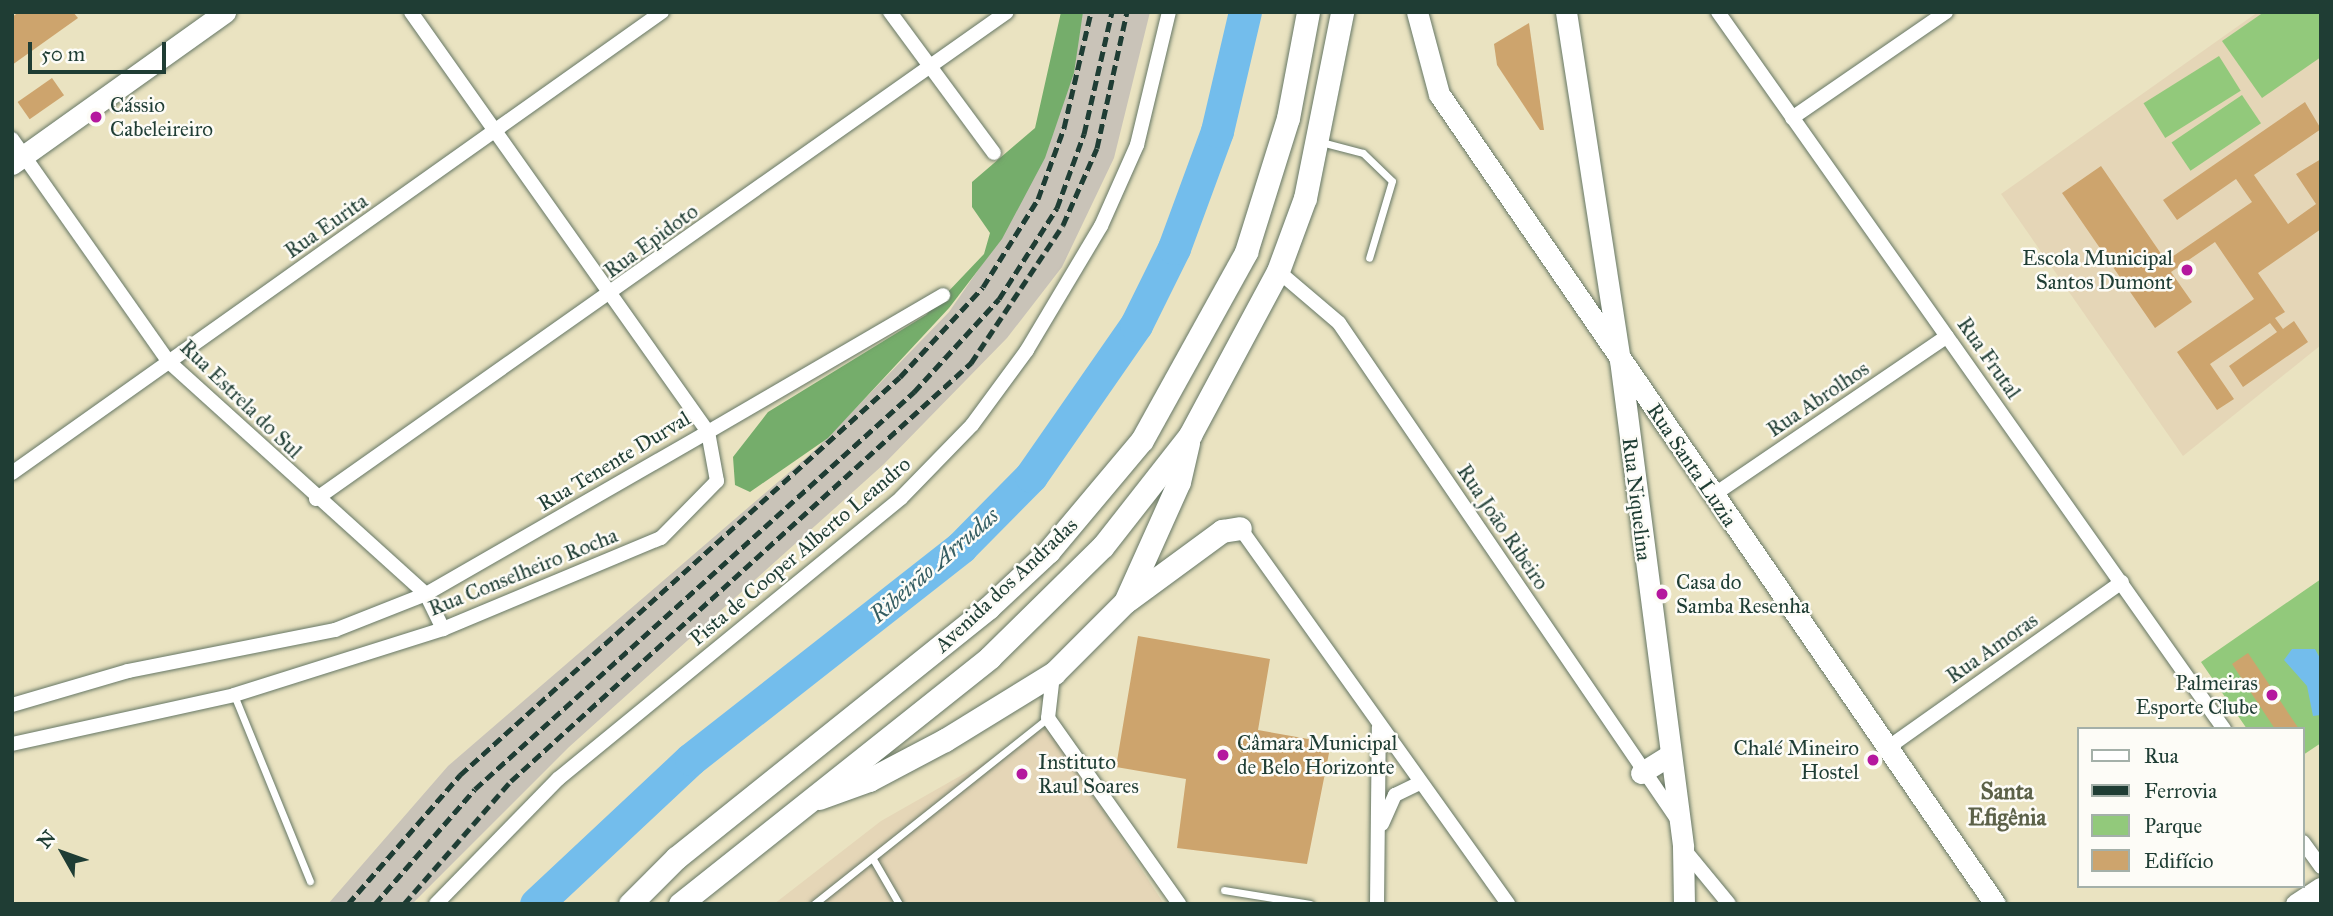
<!DOCTYPE html>
<meta charset="utf-8">
<style>
body{margin:0}
#map{position:relative;width:2333px;height:916px;overflow:hidden;background:#eae3c1;font-family:"IM FELL Great Primer",serif}
div>[style]{position:absolute}
.built>*{inset:0;background:#e5d6b7}
.industrial>*{inset:0;background:#c9c3b8}
.green>*{inset:0;background:#92c97b;transform-origin:0 0}
.forest>*{inset:0;background:#75ad6b}
.water>*{inset:0;background:#73bdec}
.river>*{height:33px;margin:-16.5px;padding:0 16.5px;transform-origin:16.5px;border-radius:16.5px;background:#73bdec}
.building>*{inset:0;background:#cda46d;transform-origin:0 0}
.roads{filter:drop-shadow(0 0 2px #667765) drop-shadow(0 0 2px #667765)}
.lane>*{height:7px;margin:-3.5px;padding:0 3.5px;transform-origin:3.5px;border-radius:3.5px;background:#fff}
.street>*{height:14px;margin:-7px;padding:0 7px;transform-origin:7px;border-radius:7px;background:#fff}
.secondary>*{height:21px;margin:-10.5px;padding:0 10.5px;transform-origin:10.5px;border-radius:10.5px;background:#fff}
.primary>*{height:23px;margin:-11.5px;padding:0 11.5px;transform-origin:11.5px;border-radius:11.5px;background:#fff}
.rail>*{height:5px;margin-top:-2.5px;transform-origin:0;background:repeating-linear-gradient(90deg,#1f3d34 0 10px,transparent 0 15px)}
.dots>*{width:19px;height:19px;translate:-50% -50%;box-sizing:border-box;border:4px solid #fdfcf7;border-radius:50%}
span{translate:-50% -50%;white-space:nowrap;text-align:center;line-height:1.15;-webkit-text-stroke:5px #fdfcf7;paint-order:stroke}
.poi-label{font-size:21px;color:#1f3d34}
.left{translate:0 -50%;text-align:left}
.right{translate:-100% -50%;text-align:right}
.street-label{font-size:21px;color:#1f3d34}
.water-label{font-size:23px;color:#345d62;font-style:italic}
.neighbourhood-label{font-size:23px;color:#5c6148;font-weight:700}
.frame{position:absolute;inset:0;border:14px solid #1f3d34;pointer-events:none}
.legend{position:absolute;left:2077px;top:727px;width:228px;height:161px;box-sizing:border-box;background:#fdfcf7;border:2px solid #a4b0a9;margin:0;padding:9px 12px;list-style:none;font-size:21px;color:#1f3d34}
.legend li{display:flex;align-items:center;gap:14px;height:35px}
.legend b{width:35px;border:2px solid #a4b0a9}
.north{position:absolute;left:28px;top:818px;width:70px;height:70px;-webkit-text-stroke:5px #fdfcf7;paint-order:stroke;rotate:310deg;font-size:19px;font-weight:700;line-height:28px;text-align:center;color:#1f3d34}
.north::after{content:'';display:block;margin:auto;width:24px;height:32px;background:#1f3d34;clip-path:polygon(50% 0,100% 100%,50% 72%,0 100%)}
.scale{position:absolute;left:28px;top:42px;width:138px;height:32px;box-sizing:border-box;border:4px solid #1f3d34;border-top:0;padding-left:9px;font-size:21px;line-height:24px;white-space:nowrap;color:#1f3d34;-webkit-text-stroke:5px #fdfcf7;paint-order:stroke}
</style>
<div id="map">
<div class="built">
<div style="clip-path:polygon(2258px 12px,2321px 12px,2321px 345px,2183px 456px,2001px 194px)"></div>
<div style="clip-path:polygon(1048px 726px,1164px 904px,774px 904px,881px 821px)"></div>
</div>
<div class="industrial">
<div style="clip-path:polygon(1067px 12px,1150px 12px,1114px 158px,1062px 267px,1007px 338px,884px 464px,569px 747px,412px 904px,328px 904px,448px 766px,815px 450px,949px 312px,992px 250px,1037px 136px)"></div>
</div>
<div class="green">
<div style="clip-path:polygon(2264px 12px,2321px 12px,2321px 57px,2262px 98px,2222px 41px)"></div>
<div style="left:2219px;top:56px;width:41px;height:89px;rotate:58deg"></div>
<div style="left:2242px;top:95px;width:34px;height:85px;rotate:56deg"></div>
<div style="clip-path:polygon(2321px 579px,2321px 743px,2303px 755px,2303px 729px,2247px 729px,2201px 662px)"></div>
</div>
<div class="forest">
<div style="clip-path:polygon(1061px 12px,1083px 12px,1074px 73px,1045px 158px,1002px 239px,949px 308px,828px 438px,750px 492px,735px 485px,733px 457px,768px 412px,926px 315px,984px 254px,990px 233px,972px 207px,972px 182px,1035px 128px)"></div>
</div>
<div class="water">
<div style="clip-path:polygon(2292px 649px,2315px 649px,2321px 660px,2321px 715px,2313px 716px,2307px 686px,2284px 660px)"></div>
</div>
<div class="river">
<div style="left:536px;top:904px;width:212px;rotate:-43.1deg"></div>
<div style="left:691px;top:759px;width:343px;rotate:-38.1deg"></div>
<div style="left:961px;top:547px;width:100px;rotate:-45.4deg"></div>
<div style="left:1031px;top:476px;width:184px;rotate:-55.2deg"></div>
<div style="left:1136px;top:325px;width:86px;rotate:-63.7deg"></div>
<div style="left:1174px;top:248px;width:125px;rotate:-69.8deg"></div>
<div style="left:1217px;top:131px;width:122px;rotate:-76.8deg"></div>
</div>
<div class="building">
<div style="clip-path:polygon(19px 12px,73px 12px,78px 18px,12px 65px,12px 17px)"></div>
<div style="clip-path:polygon(1529px 23px,1544px 130px,1540px 130px,1497px 65px,1494px 44px)"></div>
<div style="left:52px;top:78px;width:21px;height:42px;rotate:55deg"></div>
<div style="clip-path:polygon(2305px 102px,2321px 129px,2254px 175px,2288px 224px,2316px 204px,2296px 174px,2321px 159px,2321px 229px,2258px 273px,2285px 312px,2275px 318px,2283px 329px,2294px 321px,2308px 342px,2243px 387px,2229px 366px,2277px 332px,2270px 323px,2210px 364px,2234px 399px,2217px 410px,2177px 352px,2254px 299px,2215px 242px,2171px 272px,2192px 302px,2155px 328px,2062px 193px,2101px 166px,2166px 261px,2252px 202px,2236px 179px,2177px 220px,2163px 200px)"></div>
<div style="clip-path:polygon(1138px 636px,1270px 659px,1258px 730px,1331px 743px,1307px 864px,1177px 848px,1186px 779px,1116px 767px)"></div>
<div style="clip-path:polygon(2248px 653px,2299px 729px,2275px 729px,2232px 664px)"></div>
</div>
<div class="roads">
<div class="lane">
<div style="left:1321px;top:142px;width:43px;rotate:14.7deg"></div>
<div style="left:1363px;top:153px;width:40px;rotate:44deg"></div>
<div style="left:1392px;top:181px;width:80px;rotate:106.6deg"></div>
<div style="left:234px;top:695px;width:201px;rotate:67.8deg"></div>
<div style="left:873px;top:859px;width:52px;rotate:60deg"></div>
<div style="left:1224px;top:890px;width:87px;rotate:9.2deg"></div>
<div style="left:814px;top:904px;width:299px;rotate:-38.5deg"></div>
</div>
<div class="street">
<div style="left:890px;top:12px;width:175px;rotate:53.6deg"></div>
<div style="left:1718px;top:12px;width:878px;rotate:54.79deg"></div>
<div style="left:1792px;top:118px;width:187px;rotate:-34.5deg"></div>
<div style="left:12px;top:139px;width:273px;rotate:54.9deg"></div>
<div style="left:169px;top:362px;width:346px;rotate:42.1deg"></div>
<div style="left:426px;top:594px;width:39px;rotate:64deg"></div>
<div style="left:1278px;top:271px;width:80px;rotate:40.4deg"></div>
<div style="left:1339px;top:323px;width:600px;rotate:55.73deg"></div>
<div style="left:12px;top:473px;width:797px;rotate:-35.35deg"></div>
<div style="left:1712px;top:496px;width:284px;rotate:-34.2deg"></div>
<div style="left:316px;top:499px;width:845px;rotate:-35.18deg"></div>
<div style="left:1240px;top:528px;width:462px;rotate:54.5deg"></div>
<div style="left:1053px;top:675px;width:43px;rotate:96.6deg"></div>
<div style="left:1048px;top:718px;width:228px;rotate:54.8deg"></div>
<div style="left:12px;top:705px;width:121px;rotate:-16.3deg"></div>
<div style="left:128px;top:671px;width:211px;rotate:-11.2deg"></div>
<div style="left:335px;top:630px;width:98px;rotate:-21.6deg"></div>
<div style="left:426px;top:594px;width:325px;rotate:-29.9deg"></div>
<div style="left:708px;top:432px;width:514px;rotate:-125.27deg"></div>
<div style="left:12px;top:744px;width:227px;rotate:-12.4deg"></div>
<div style="left:234px;top:695px;width:219px;rotate:-17.5deg"></div>
<div style="left:443px;top:629px;width:236px;rotate:-22.7deg"></div>
<div style="left:661px;top:538px;width:80px;rotate:-45.5deg"></div>
<div style="left:717px;top:481px;width:50px;rotate:-100.4deg"></div>
<div style="left:708px;top:432px;width:272px;rotate:-30.2deg"></div>
<div style="left:1886px;top:749px;width:289px;rotate:-35.3deg"></div>
<div style="left:1382px;top:824px;width:32px;rotate:-66deg"></div>
<div style="left:1395px;top:795px;width:28px;rotate:-26deg"></div>
<div style="left:2303px;top:842px;width:31px;rotate:54deg"></div>
<div style="left:1683px;top:848px;width:72px;rotate:50.6deg"></div>
<div style="left:436px;top:904px;width:175px;rotate:-45.7deg"></div>
<div style="left:558px;top:779px;width:443px;rotate:-39.3deg"></div>
<div style="left:901px;top:498px;width:102px;rotate:-45.8deg"></div>
<div style="left:972px;top:425px;width:93px;rotate:-53.7deg"></div>
<div style="left:1027px;top:350px;width:144px;rotate:-59.2deg"></div>
<div style="left:1101px;top:226px;width:89px;rotate:-66deg"></div>
<div style="left:1137px;top:145px;width:137px;rotate:-76.5deg"></div>
<div style="left:1377px;top:904px;width:177px;rotate:-89.4deg"></div>
</div>
<div class="secondary">
<div style="left:1417px;top:12px;width:85px;rotate:75deg"></div>
<div style="left:1439px;top:94px;width:982px;rotate:55.53deg"></div>
<div style="left:1566px;top:12px;width:352px;rotate:81.2deg"></div>
<div style="left:1620px;top:360px;width:491px;rotate:82.6deg"></div>
<div style="left:1683px;top:847px;width:57px;rotate:89deg"></div>
<div style="left:12px;top:164px;width:262px;rotate:-35.5deg"></div>
<div style="left:1641px;top:773px;width:34px;rotate:-32deg"></div>
<div style="left:2296px;top:904px;width:30px;rotate:-33deg"></div>
</div>
<div class="primary">
<div style="left:1128px;top:600px;width:117px;rotate:-36.3deg"></div>
<div style="left:1222px;top:531px;width:18px;rotate:-9deg"></div>
<div style="left:819px;top:798px;width:53px;rotate:-19.8deg"></div>
<div style="left:869px;top:780px;width:86px;rotate:-27.8deg"></div>
<div style="left:945px;top:740px;width:128px;rotate:-31.6deg"></div>
<div style="left:1054px;top:673px;width:100px;rotate:-45deg"></div>
<div style="left:1125px;top:602px;width:132px;rotate:-65.8deg"></div>
<div style="left:1179px;top:482px;width:40px;rotate:-77deg"></div>
<div style="left:630px;top:904px;width:65px;rotate:-45deg"></div>
<div style="left:676px;top:858px;width:401px;rotate:-38.7deg"></div>
<div style="left:989px;top:607px;width:81px;rotate:-43deg"></div>
<div style="left:1048px;top:552px;width:146px;rotate:-50deg"></div>
<div style="left:1142px;top:440px;width:215px;rotate:-61deg"></div>
<div style="left:1246px;top:252px;width:140px;rotate:-72.6deg"></div>
<div style="left:1288px;top:118px;width:108px;rotate:-79.3deg"></div>
<div style="left:680px;top:904px;width:396px;rotate:-38.5deg"></div>
<div style="left:990px;top:657px;width:158px;rotate:-44.5deg"></div>
<div style="left:1103px;top:546px;width:141px;rotate:-51.9deg"></div>
<div style="left:1190px;top:435px;width:186px;rotate:-61.8deg"></div>
<div style="left:1278px;top:271px;width:78px;rotate:-69.7deg"></div>
<div style="left:1305px;top:198px;width:190px;rotate:-78.7deg"></div>
</div>
</div>
<div class="rail">
<div style="left:348px;top:904px;width:171px;rotate:-49deg"></div>
<div style="left:460px;top:775px;width:593px;rotate:-42.13deg"></div>
<div style="left:900px;top:377px;width:122px;rotate:-47.3deg"></div>
<div style="left:983px;top:287px;width:104px;rotate:-58deg"></div>
<div style="left:1038px;top:199px;width:76px;rotate:-69.9deg"></div>
<div style="left:1064px;top:128px;width:119px;rotate:-76.9deg"></div>
<div style="left:375px;top:904px;width:152px;rotate:-49deg"></div>
<div style="left:475px;top:789px;width:592px;rotate:-42.12deg"></div>
<div style="left:914px;top:392px;width:126px;rotate:-47.6deg"></div>
<div style="left:999px;top:299px;width:108px;rotate:-57.5deg"></div>
<div style="left:1057px;top:208px;width:79px;rotate:-70deg"></div>
<div style="left:1084px;top:134px;width:125px;rotate:-77.1deg"></div>
<div style="left:404px;top:904px;width:163px;rotate:-49deg"></div>
<div style="left:511px;top:781px;width:622px;rotate:-42.26deg"></div>
<div style="left:971px;top:363px;width:166px;rotate:-56.3deg"></div>
<div style="left:1063px;top:225px;width:84px;rotate:-66.2deg"></div>
<div style="left:1097px;top:148px;width:139px;rotate:-77.6deg"></div>
</div>
<div class="dots">
<div style="left:96px;top:117px;background:#b5179e"></div>
<div style="left:2187px;top:270px;background:#b5179e"></div>
<div style="left:1662px;top:594px;background:#b5179e"></div>
<div style="left:2272px;top:695px;background:#b5179e"></div>
<div style="left:1223px;top:755px;background:#b5179e"></div>
<div style="left:1873px;top:760px;background:#b5179e"></div>
<div style="left:1022px;top:774px;background:#b5179e"></div>
</div>
<div class="poi-label">
<span class="left" style="left:110px;top:117px">Cássio<br>Cabeleireiro</span>
<span class="right" style="left:2173px;top:270px">Escola Municipal<br>Santos Dumont</span>
<span class="left" style="left:1676px;top:594px">Casa do<br>Samba Resenha</span>
<span class="right" style="left:2258px;top:695px">Palmeiras<br>Esporte Clube</span>
<span class="left" style="left:1237px;top:755px">Câmara Municipal<br>de Belo Horizonte</span>
<span class="right" style="left:1859px;top:760px">Chalé Mineiro<br>Hostel</span>
<span class="left" style="left:1038px;top:774px">Instituto<br>Raul Soares</span>
</div>
<div class="street-label">
<span style="left:326px;top:226px;rotate:-35deg">Rua Eurita</span>
<span style="left:651px;top:241px;rotate:-36deg">Rua Epidoto</span>
<span style="left:1989px;top:358px;rotate:55deg">Rua Frutal</span>
<span style="left:241px;top:399px;rotate:44deg">Rua Estrela do Sul</span>
<span style="left:1818px;top:399px;rotate:-34deg">Rua Abrolhos</span>
<span style="left:614px;top:461px;rotate:-31deg">Rua Tenente Durval</span>
<span style="left:1692px;top:465px;rotate:56deg">Rua Santa Luzia</span>
<span style="left:1637px;top:499px;rotate:83deg">Rua Niquelina</span>
<span style="left:1503px;top:527px;rotate:56deg">Rua João Ribeiro</span>
<span style="left:800px;top:551px;rotate:-40deg">Pista de Cooper Alberto Leandro</span>
<span style="left:523px;top:572px;rotate:-22deg">Rua Conselheiro Rocha</span>
<span style="left:1006px;top:585px;rotate:-43deg">Avenida dos Andradas</span>
<span style="left:1992px;top:648px;rotate:-35deg">Rua Amoras</span>
</div>
<div class="water-label">
<span style="left:934px;top:565px;rotate:-41deg">Ribeirão Arrudas</span>
</div>
<div class="neighbourhood-label">
<span style="left:2007px;top:804px">Santa<br>Efigênia</span>
</div>
<div class="frame"></div>
<ul class="legend">
<li><b style="height:9px;background:#fff"></b>Rua</li>
<li><b style="height:9px;background:#1f3d34"></b>Ferrovia</li>
<li><b style="height:19px;background:#92c97b"></b>Parque</li>
<li><b style="height:19px;background:#cda46d"></b>Edifício</li>
</ul>
<div class="north">N</div>
<div class="scale">50 m</div>
</div>
